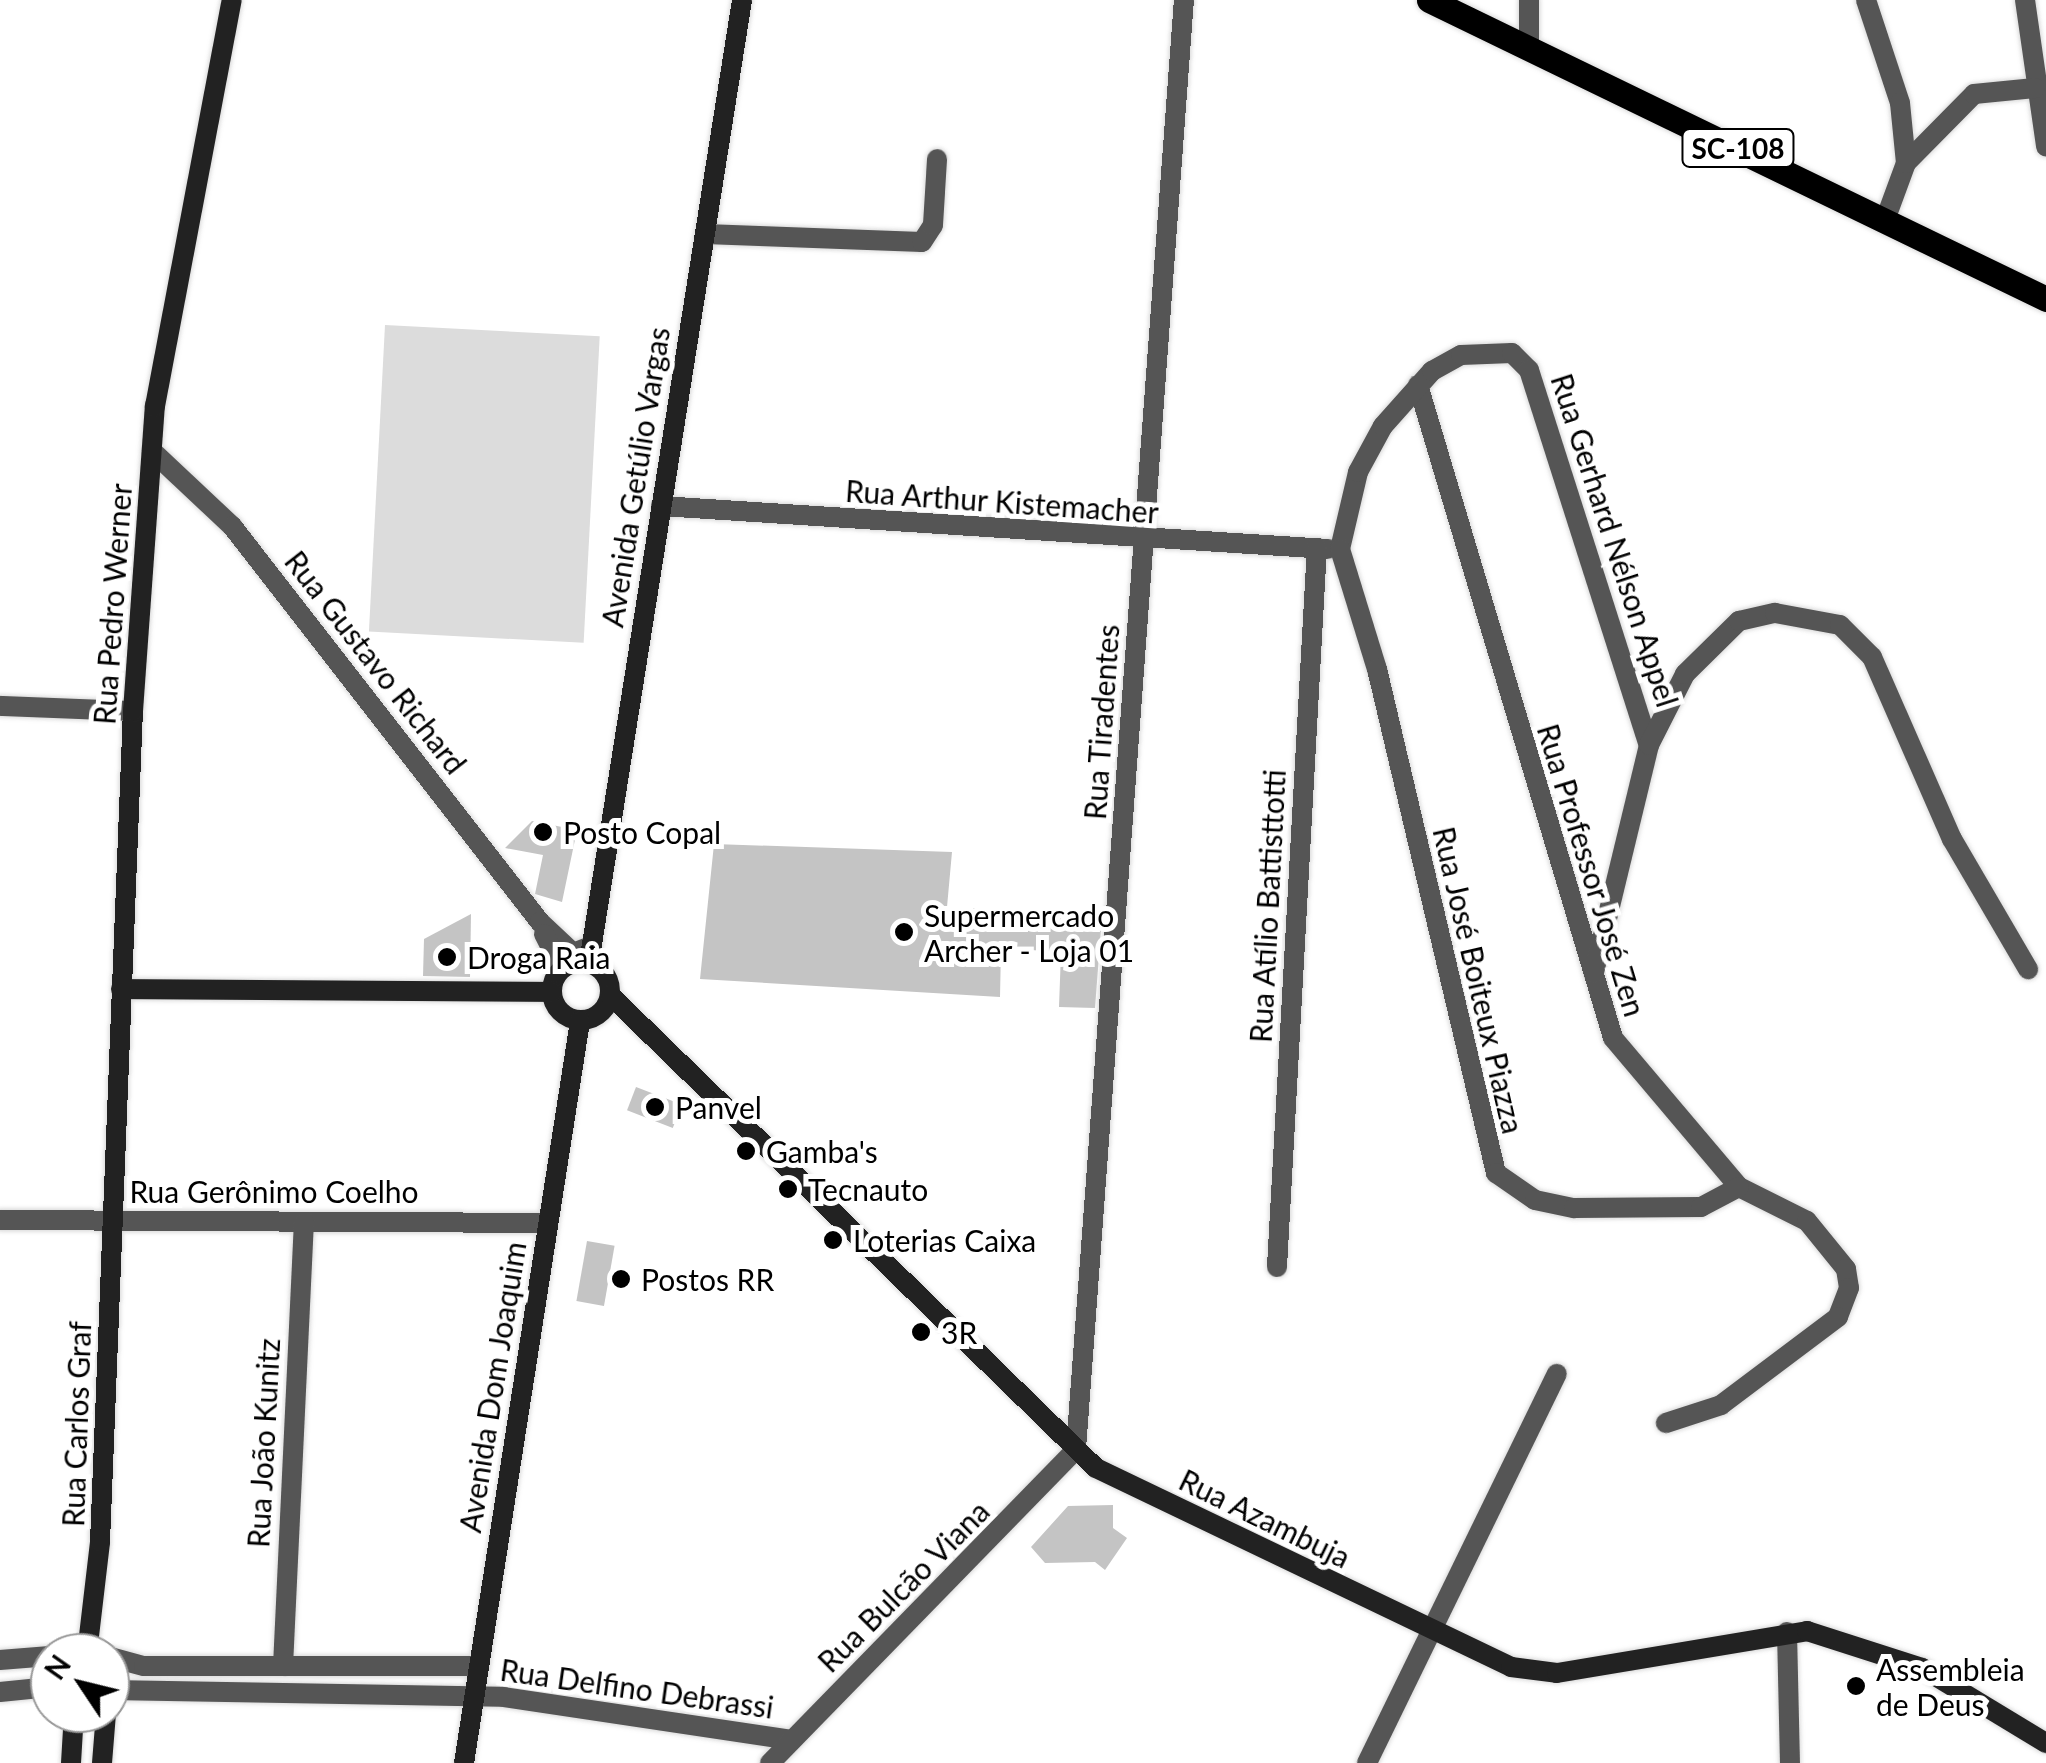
<!DOCTYPE html>
<meta charset="utf-8">
<style>
body{margin:0}
#map{position:relative;width:2046px;height:1763px;overflow:hidden;background:#fff;font-family:Lato,sans-serif}
div>[style]{position:absolute}
.green>*{inset:0;background:#dcdcdc;transform-origin:0 0}
.building>*{inset:0;background:#c4c4c4;transform-origin:0 0}
.roads{filter:drop-shadow(0 0 2px #dbdbdb) drop-shadow(0 0 2px #dbdbdb)}
.minor>*{height:20px;margin:-10px;padding:0 10px;transform-origin:10px;border-radius:10px;background:#555}
.tertiary>*{height:20px;margin:-10px;padding:0 10px;transform-origin:10px;border-radius:10px;background:#555}
.secondary>*{height:20px;margin:-10px;padding:0 10px;transform-origin:10px;border-radius:10px;background:#222}
.secondary>.ring{margin:-10px;padding:0;box-sizing:content-box;background:none;border:20px solid #222;border-radius:50%}
.primary>*{height:25px;margin:-12.5px;padding:0 12.5px;transform-origin:12.5px;border-radius:12.5px;background:#000}
.dots>*{width:28px;height:28px;translate:-50% -50%;box-sizing:border-box;border:5px solid #fff;border-radius:50%}
span{translate:-50% -50%;white-space:nowrap;text-align:center;line-height:1.15;-webkit-text-stroke:10px #fff;paint-order:stroke}
.shield-label span{padding:2px 8px;background:#fff;border:2px solid;border-radius:8px;-webkit-text-stroke-width:0}
.shield-label{font-size:28px;color:#000;font-weight:700}
.street-label{font-size:30px;color:#000}
.poi-label{font-size:30px;color:#000}
.left{translate:0 -50%;text-align:left}
.north{position:absolute;left:30px;top:1633px;width:100px;height:100px;box-sizing:border-box;background:#fff;border:2px solid #999;border-radius:50%;rotate:305deg;font-size:28px;font-weight:700;line-height:40px;text-align:center;color:#000}
.north::after{content:'';display:block;margin:auto;width:35px;height:45px;background:#000;clip-path:polygon(50% 0,100% 100%,50% 72%,0 100%)}
</style>
<div id="map">
<div class="green">
<div style="left:385px;top:325px;width:215px;height:307px;rotate:3deg"></div>
</div>
<div class="building">
<div style="clip-path:polygon(532px 821px,577px 830px,562px 902px,535px 894px,543px 855px,505px 848px)"></div>
<div style="clip-path:polygon(714px 844px,952px 852px,947px 907px,1102px 916px,1095px 1008px,1059px 1007px,1061px 952px,1001px 948px,1000px 997px,700px 979px)"></div>
<div style="clip-path:polygon(471px 914px,470px 977px,423px 976px,424px 939px)"></div>
<div style="left:636px;top:1087px;width:49px;height:25px;rotate:21deg"></div>
<div style="left:587px;top:1241px;width:28px;height:61px;rotate:10deg"></div>
<div style="clip-path:polygon(1113px 1505px,1113px 1528px,1127px 1538px,1105px 1570px,1095px 1562px,1045px 1563px,1031px 1547px,1068px 1506px)"></div>
</div>
<div class="roads">
<div class="minor">
<div style="left:1866px;top:0;width:108px;rotate:71.7deg"></div>
<div style="left:1900px;top:103px;width:60px;rotate:84.3deg"></div>
<div style="left:1906px;top:163px;width:61px;rotate:110.2deg"></div>
<div style="left:2025px;top:0;width:148px;rotate:81.8deg"></div>
<div style="left:1529px;top:46px;width:46px;rotate:-90deg"></div>
<div style="left:1906px;top:163px;width:97px;rotate:-45.4deg"></div>
<div style="left:1974px;top:94px;width:61px;rotate:-5.6deg"></div>
<div style="left:705px;top:234px;width:217px;rotate:2.1deg"></div>
<div style="left:922px;top:242px;width:20px;rotate:-57deg"></div>
<div style="left:933px;top:225px;width:66px;rotate:-86.5deg"></div>
<div style="left:1418px;top:385px;width:681px;rotate:73.37deg"></div>
<div style="left:1613px;top:1038px;width:195px;rotate:49.8deg"></div>
<div style="left:1739px;top:1187px;width:76px;rotate:26.6deg"></div>
<div style="left:1807px;top:1221px;width:62px;rotate:50.9deg"></div>
<div style="left:1846px;top:1269px;width:19px;rotate:81deg"></div>
<div style="left:1849px;top:1288px;width:31px;rotate:111deg"></div>
<div style="left:1838px;top:1317px;width:146px;rotate:143.1deg"></div>
<div style="left:1721px;top:1405px;width:58px;rotate:161.9deg"></div>
<div style="left:661px;top:506px;width:668px;rotate:3.69deg"></div>
<div style="left:1340px;top:549px;width:79px;rotate:-76.8deg"></div>
<div style="left:1358px;top:472px;width:52px;rotate:-61.5deg"></div>
<div style="left:1383px;top:426px;width:74px;rotate:-48.3deg"></div>
<div style="left:1432px;top:371px;width:33px;rotate:-29deg"></div>
<div style="left:1461px;top:355px;width:51px;rotate:-2.2deg"></div>
<div style="left:1512px;top:353px;width:24px;rotate:45deg"></div>
<div style="left:1529px;top:370px;width:394px;rotate:72.3deg"></div>
<div style="left:1649px;top:745px;width:235px;rotate:103.6deg"></div>
<div style="left:1340px;top:549px;width:126px;rotate:72.9deg"></div>
<div style="left:1377px;top:669px;width:518px;rotate:76.72deg"></div>
<div style="left:1496px;top:1173px;width:47px;rotate:34.7deg"></div>
<div style="left:1535px;top:1200px;width:40px;rotate:12deg"></div>
<div style="left:1574px;top:1208px;width:127px;rotate:-0.5deg"></div>
<div style="left:1701px;top:1207px;width:43px;rotate:-27.8deg"></div>
<div style="left:0;top:706px;width:133px;rotate:2.2deg"></div>
<div style="left:1649px;top:745px;width:80px;rotate:-63.1deg"></div>
<div style="left:1685px;top:674px;width:76px;rotate:-44.5deg"></div>
<div style="left:1739px;top:621px;width:37px;rotate:-13deg"></div>
<div style="left:1775px;top:613px;width:66px;rotate:10.5deg"></div>
<div style="left:1840px;top:625px;width:45px;rotate:45deg"></div>
<div style="left:1872px;top:657px;width:199px;rotate:66.3deg"></div>
<div style="left:1952px;top:839px;width:151px;rotate:59.7deg"></div>
<div style="left:0;top:1220px;width:548px;rotate:0.31deg"></div>
<div style="left:1277px;top:1267px;width:720px;rotate:-86.82deg"></div>
<div style="left:1076px;top:1449px;width:1453px;rotate:-85.74deg"></div>
<div style="left:1787px;top:1632px;width:131px;rotate:88.7deg"></div>
<div style="left:283px;top:1666px;width:444px;rotate:-87.3deg"></div>
<div style="left:1367px;top:1763px;width:433px;rotate:-64deg"></div>
</div>
<div class="tertiary">
<div style="left:152px;top:451px;width:110px;rotate:43.2deg"></div>
<div style="left:232px;top:526px;width:502px;rotate:52.13deg"></div>
<div style="left:540px;top:922px;width:45px;rotate:43.2deg"></div>
<div style="left:573px;top:953px;width:19px;rotate:-21deg"></div>
<div style="left:544px;top:934px;width:39px;rotate:63deg"></div>
<div style="left:110px;top:1657px;width:35px;rotate:15deg"></div>
<div style="left:144px;top:1666px;width:335px"></div>
<div style="left:0;top:1660px;width:50px;rotate:-4.6deg"></div>
<div style="left:110px;top:1690px;width:394px;rotate:1deg"></div>
<div style="left:504px;top:1697px;width:291px;rotate:8.5deg"></div>
<div style="left:0;top:1692px;width:50px;rotate:-5.7deg"></div>
<div style="left:770px;top:1763px;width:438px;rotate:-45.7deg"></div>
</div>
<div class="secondary">
<div class="ring" style="left:552px;top:962px;width:38px;height:38px"></div>
<div style="left:589px;top:963px;width:975px;rotate:-80.97deg"></div>
<div style="left:121px;top:989px;width:431px;rotate:0.4deg"></div>
<div style="left:610px;top:995px;width:678px;rotate:44.22deg"></div>
<div style="left:1096px;top:1468px;width:460px;rotate:25.6deg"></div>
<div style="left:1511px;top:1667px;width:46px;rotate:7.4deg"></div>
<div style="left:1557px;top:1673px;width:254px;rotate:-9.5deg"></div>
<div style="left:1807px;top:1631px;width:121px;rotate:17.8deg"></div>
<div style="left:1922px;top:1668px;width:145px;rotate:31.2deg"></div>
<div style="left:87px;top:1653px;width:112px;rotate:-83.3deg"></div>
<div style="left:100px;top:1542px;width:832px;rotate:-87.73deg"></div>
<div style="left:133px;top:711px;width:306px;rotate:-85.9deg"></div>
<div style="left:155px;top:406px;width:413px;rotate:-79.3deg"></div>
<div style="left:71px;top:1763px;width:50px;rotate:-86.6deg"></div>
<div style="left:102px;top:1763px;width:50px;rotate:-85.4deg"></div>
<div style="left:464px;top:1763px;width:751px;rotate:-81.11deg"></div>
</div>
<div class="primary">
<div style="left:1429px;top:0;width:686px;rotate:25.85deg"></div>
</div>
</div>
<div class="dots">
<div style="left:543px;top:832px;background:#000"></div>
<div style="left:904px;top:932px;background:#000"></div>
<div style="left:447px;top:957px;background:#000"></div>
<div style="left:655px;top:1107px;background:#000"></div>
<div style="left:746px;top:1151px;background:#000"></div>
<div style="left:788px;top:1189px;background:#000"></div>
<div style="left:833px;top:1240px;background:#000"></div>
<div style="left:621px;top:1279px;background:#000"></div>
<div style="left:921px;top:1332px;background:#000"></div>
<div style="left:1856px;top:1686px;background:#000"></div>
</div>
<div class="shield-label">
<span style="left:1738px;top:148px">SC-108</span>
</div>
<div class="street-label">
<span style="left:635px;top:477px;rotate:-81deg">Avenida Getúlio Vargas</span>
<span style="left:1002px;top:501px;rotate:4deg">Rua Arthur Kistemacher</span>
<span style="left:1615px;top:540px;rotate:72deg">Rua Gerhard Nélson Appel</span>
<span style="left:112px;top:604px;rotate:-86deg">Rua Pedro Werner</span>
<span style="left:376px;top:662px;rotate:52deg">Rua Gustavo Richard</span>
<span style="left:1101px;top:722px;rotate:-86deg">Rua Tiradentes</span>
<span style="left:1592px;top:870px;rotate:73deg">Rua Professor José Zen</span>
<span style="left:1267px;top:906px;rotate:-87deg">Rua Atílio Battisttotti</span>
<span style="left:1479px;top:980px;rotate:77deg">Rua José Boiteux Piazza</span>
<span style="left:274px;top:1191px">Rua Gerônimo Coelho</span>
<span style="left:492px;top:1387px;rotate:-81deg">Avenida Dom Joaquim</span>
<span style="left:76px;top:1424px;rotate:-88deg">Rua Carlos Graf</span>
<span style="left:263px;top:1443px;rotate:-87deg">Rua João Kunitz</span>
<span style="left:1265px;top:1518px;rotate:26deg">Rua Azambuja</span>
<span style="left:903px;top:1586px;rotate:-45deg">Rua Bulcão Viana</span>
<span style="left:637px;top:1688px;rotate:8deg">Rua Delfino Debrassi</span>
</div>
<div class="poi-label">
<span class="left" style="left:563px;top:832px">Posto Copal</span>
<span class="left" style="left:924px;top:932px">Supermercado<br>Archer - Loja 01</span>
<span class="left" style="left:467px;top:957px">Droga Raia</span>
<span class="left" style="left:675px;top:1107px">Panvel</span>
<span class="left" style="left:766px;top:1151px">Gamba's</span>
<span class="left" style="left:808px;top:1189px">Tecnauto</span>
<span class="left" style="left:853px;top:1240px">Loterias Caixa</span>
<span class="left" style="left:641px;top:1279px">Postos RR</span>
<span class="left" style="left:941px;top:1332px">3R</span>
<span class="left" style="left:1876px;top:1686px">Assembleia<br>de Deus</span>
</div>
<div class="north">N</div>
</div>
